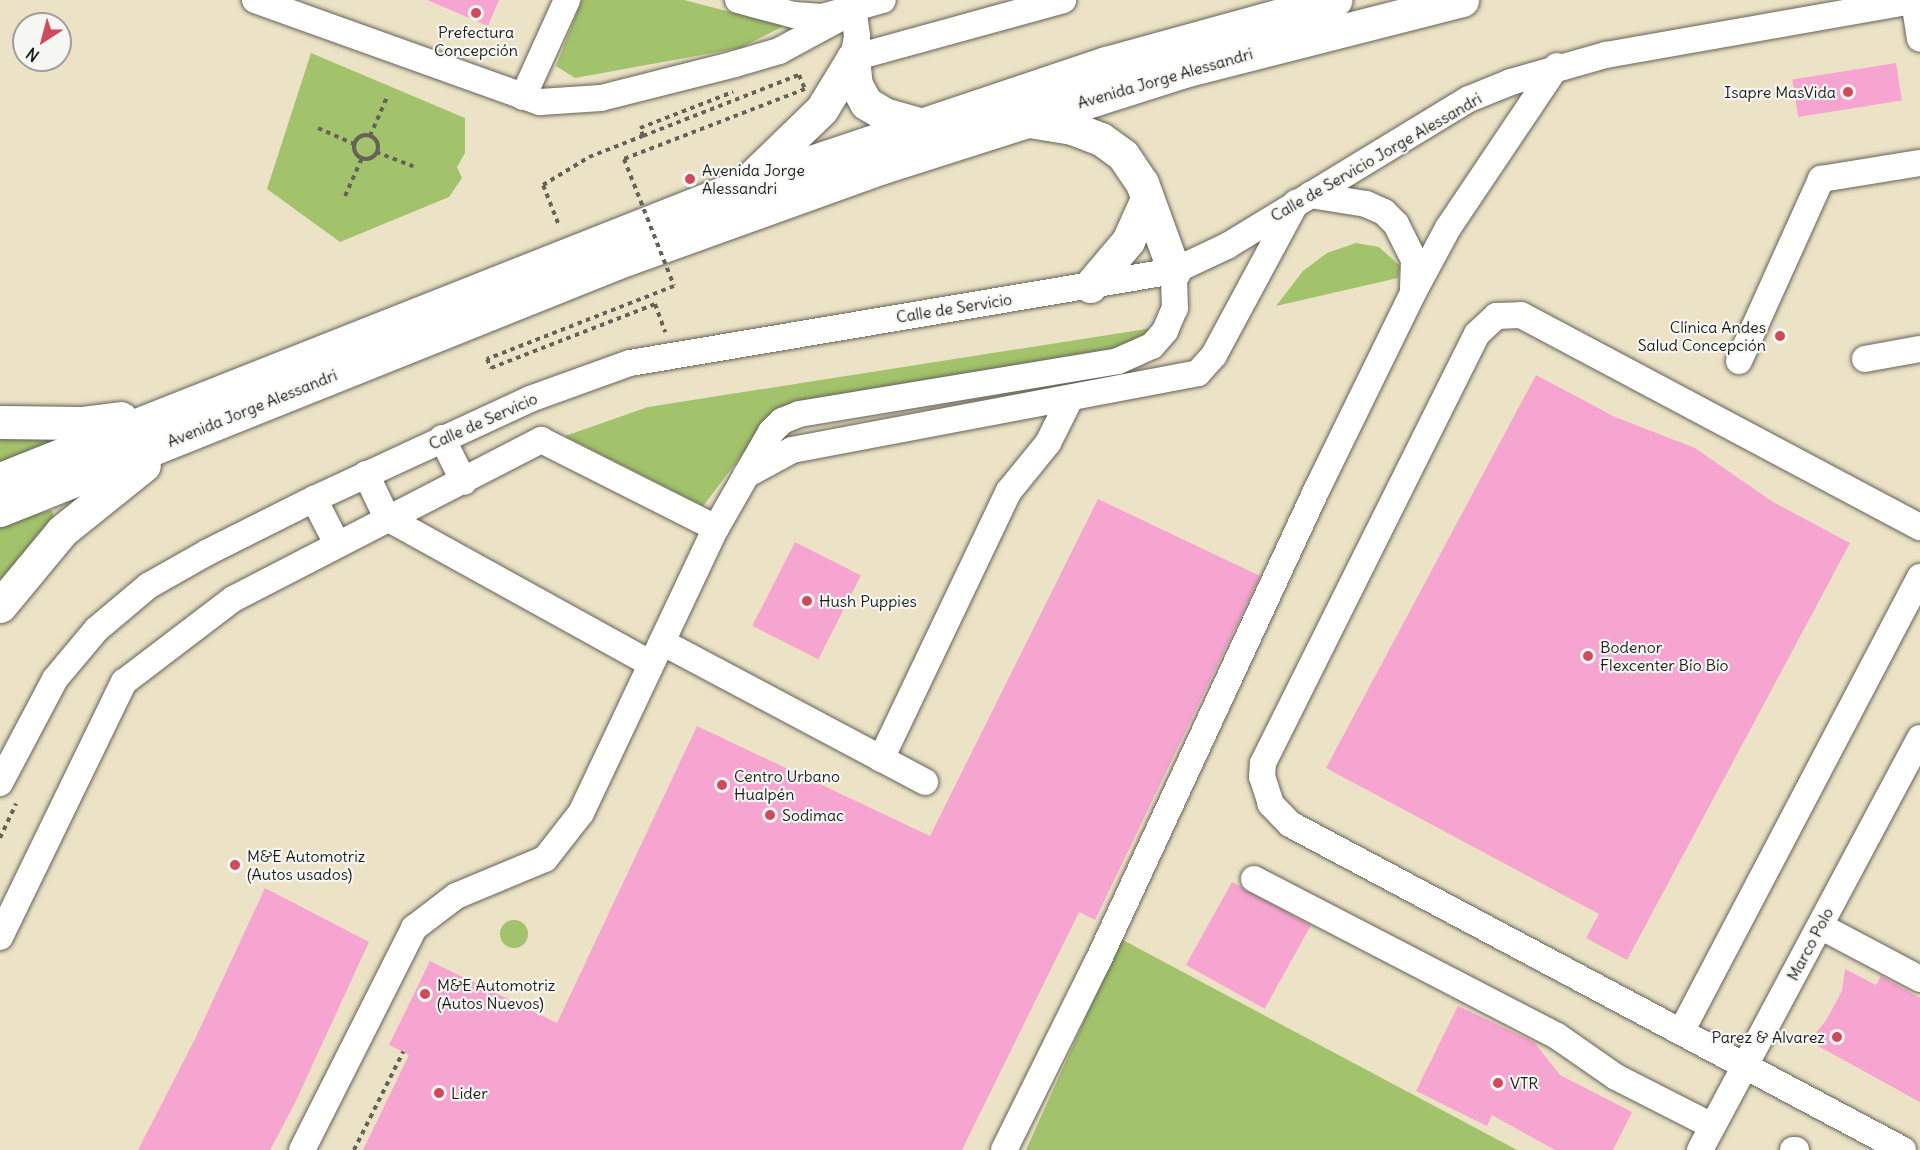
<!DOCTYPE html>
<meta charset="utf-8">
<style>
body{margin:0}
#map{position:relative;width:1920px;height:1150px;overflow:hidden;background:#ece3c6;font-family:Delius,sans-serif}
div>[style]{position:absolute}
.green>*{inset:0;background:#a2c36b}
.round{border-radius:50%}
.building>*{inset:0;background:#f6a4d0;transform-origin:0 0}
.path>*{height:4px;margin-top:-2px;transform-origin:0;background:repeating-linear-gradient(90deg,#656258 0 4.5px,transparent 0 9px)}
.path>.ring{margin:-2px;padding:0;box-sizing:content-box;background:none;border:4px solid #656258;border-radius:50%}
.roads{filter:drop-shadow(0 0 2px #656258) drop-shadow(0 0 2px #656258)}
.minor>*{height:26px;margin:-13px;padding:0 13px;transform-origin:13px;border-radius:13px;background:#fff}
.highway>*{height:33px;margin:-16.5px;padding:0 16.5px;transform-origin:16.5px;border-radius:16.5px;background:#fff}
.path-bridge>*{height:4px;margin-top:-2px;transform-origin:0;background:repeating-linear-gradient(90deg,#656258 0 4.5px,transparent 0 9px)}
.dots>*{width:16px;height:16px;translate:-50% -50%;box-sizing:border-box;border:3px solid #f6f6f2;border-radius:50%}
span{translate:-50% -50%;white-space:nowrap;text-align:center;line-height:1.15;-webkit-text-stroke:4.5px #f6f6f2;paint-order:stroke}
.poi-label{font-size:16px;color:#1c1c1c}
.right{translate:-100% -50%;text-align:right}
.left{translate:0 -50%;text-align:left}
.street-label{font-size:16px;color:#1c1c1c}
.north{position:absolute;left:12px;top:12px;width:60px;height:60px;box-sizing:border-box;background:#f6f6f2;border:2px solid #9f9f9c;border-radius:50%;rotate:216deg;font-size:16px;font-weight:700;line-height:24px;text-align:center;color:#1c1c1c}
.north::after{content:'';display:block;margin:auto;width:21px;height:27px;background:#d1495b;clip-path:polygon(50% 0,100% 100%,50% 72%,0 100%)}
</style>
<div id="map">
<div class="green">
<div style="clip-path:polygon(582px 0,684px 0,784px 26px,740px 48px,575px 78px,556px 66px)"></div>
<div style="clip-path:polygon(311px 53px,465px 118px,465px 153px,457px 167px,462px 178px,449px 197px,340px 242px,267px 189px)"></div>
<div style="clip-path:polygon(1356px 243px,1379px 247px,1400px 266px,1398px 278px,1276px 306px,1303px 271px,1327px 253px)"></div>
<div style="clip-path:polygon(1159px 327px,1142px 351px,787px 422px,748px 447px,703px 506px,565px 436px,648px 407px)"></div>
<div style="clip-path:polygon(0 431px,58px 439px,0 463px)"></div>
<div style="clip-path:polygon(52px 510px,54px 518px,0 580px,0 524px)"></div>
<div class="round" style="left:500px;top:920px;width:28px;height:28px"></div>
<div style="clip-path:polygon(1121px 939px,1517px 1150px,1026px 1150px)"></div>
</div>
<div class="building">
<div style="clip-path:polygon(427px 0,499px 0,488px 26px)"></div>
<div style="left:1896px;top:63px;width:38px;height:105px;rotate:81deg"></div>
<div style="clip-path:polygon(1536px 375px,1615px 417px,1695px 448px,1773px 502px,1850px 543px,1627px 960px,1586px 938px,1599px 914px,1326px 768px)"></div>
<div style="clip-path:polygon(1098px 499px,1260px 576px,1095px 920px,1079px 912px,962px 1150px,363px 1150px,409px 1055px,389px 1045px,430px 961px,557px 1023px,697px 726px,930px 836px)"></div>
<div style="left:795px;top:542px;width:74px;height:94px;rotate:27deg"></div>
<div style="left:1232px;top:882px;width:90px;height:95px;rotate:29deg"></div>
<div style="clip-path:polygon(265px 888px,369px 942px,294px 1105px,270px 1150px,138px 1150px,195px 1039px)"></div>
<div style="clip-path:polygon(1845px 969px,1876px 985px,1881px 976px,1920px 998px,1920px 1102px,1809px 1041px,1825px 1022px,1842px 991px)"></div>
<div style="clip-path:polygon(1458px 1006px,1534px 1042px,1560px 1075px,1632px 1112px,1613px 1150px,1555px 1150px,1492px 1115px,1487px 1126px,1416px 1091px)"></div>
</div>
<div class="path">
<div style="left:318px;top:128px;width:39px;rotate:24deg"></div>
<div class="ring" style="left:354px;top:135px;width:20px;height:20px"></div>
<div style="left:370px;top:136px;width:43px;rotate:-66.4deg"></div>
<div style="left:376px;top:152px;width:40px;rotate:21deg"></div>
<div style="left:345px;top:196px;width:42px;rotate:-65.9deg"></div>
<div style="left:558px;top:223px;width:41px;rotate:-111.5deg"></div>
<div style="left:543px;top:185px;width:54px;rotate:-31.3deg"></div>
<div style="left:589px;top:157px;width:58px;rotate:-21.3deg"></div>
<div style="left:643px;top:136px;width:9px;rotate:-111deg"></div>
<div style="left:640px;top:128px;width:100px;rotate:-21.2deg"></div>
<div style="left:655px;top:304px;width:30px;rotate:70deg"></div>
<div style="left:0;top:838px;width:38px;rotate:-65deg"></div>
<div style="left:354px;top:1150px;width:110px;rotate:-63.4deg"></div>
</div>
<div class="roads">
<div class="minor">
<div style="left:255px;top:0;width:303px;rotate:19.7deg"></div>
<div style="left:540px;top:102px;width:61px;rotate:-3.8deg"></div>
<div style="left:601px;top:98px;width:138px;rotate:-14.2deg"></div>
<div style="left:735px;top:64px;width:46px;rotate:-16.5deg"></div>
<div style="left:779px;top:51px;width:82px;rotate:-28.4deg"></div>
<div style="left:738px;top:0;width:58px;rotate:15deg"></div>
<div style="left:794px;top:15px;width:28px;rotate:4deg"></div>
<div style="left:822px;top:17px;width:63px;rotate:-15.6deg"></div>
<div style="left:852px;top:0;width:37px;rotate:82deg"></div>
<div style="left:857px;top:37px;width:21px;rotate:101deg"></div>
<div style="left:853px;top:58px;width:218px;rotate:-15.4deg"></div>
<div style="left:1914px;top:1px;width:38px;rotate:81deg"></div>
<div style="left:523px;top:97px;width:107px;rotate:-65.6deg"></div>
<div style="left:1310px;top:195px;width:57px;rotate:9.1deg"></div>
<div style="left:1366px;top:204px;width:20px;rotate:24deg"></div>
<div style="left:1384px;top:212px;width:17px;rotate:45deg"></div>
<div style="left:1396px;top:224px;width:40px;rotate:63.4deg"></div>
<div style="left:1414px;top:260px;width:30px;rotate:92deg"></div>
<div style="left:1865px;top:359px;width:56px;rotate:-10.3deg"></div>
<div style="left:1739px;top:361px;width:200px;rotate:-65.7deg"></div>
<div style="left:1821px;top:179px;width:100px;rotate:-9.2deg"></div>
<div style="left:442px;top:438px;width:49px;rotate:63.4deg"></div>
<div style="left:366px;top:474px;width:49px;rotate:64.5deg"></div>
<div style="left:387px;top:518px;width:300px;rotate:28.9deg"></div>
<div style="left:746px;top:475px;width:52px;rotate:-28.5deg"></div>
<div style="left:792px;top:450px;width:413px;rotate:-10.7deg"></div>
<div style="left:1198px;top:373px;width:24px;rotate:-48deg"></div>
<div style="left:1214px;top:355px;width:173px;rotate:-61.7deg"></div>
<div style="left:314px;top:499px;width:51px;rotate:62.9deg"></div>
<div style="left:662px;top:642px;width:298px;rotate:28deg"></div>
<div style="left:881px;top:759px;width:297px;rotate:-64.5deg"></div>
<div style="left:1009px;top:491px;width:62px;rotate:-50.9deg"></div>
<div style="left:1048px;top:443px;width:49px;rotate:-63.4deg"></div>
<div style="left:0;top:783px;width:118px;rotate:-62.1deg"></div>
<div style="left:55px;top:679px;width:65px;rotate:-50deg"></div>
<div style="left:97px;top:629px;width:67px;rotate:-40.1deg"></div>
<div style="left:148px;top:586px;width:69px;rotate:-29.5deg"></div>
<div style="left:208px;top:552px;width:119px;rotate:-26.6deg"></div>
<div style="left:314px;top:499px;width:238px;rotate:-24.8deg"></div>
<div style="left:530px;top:399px;width:106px;rotate:-19.8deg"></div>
<div style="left:630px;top:363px;width:552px;rotate:-9.6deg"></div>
<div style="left:1174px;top:271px;width:59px;rotate:-25.3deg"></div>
<div style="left:1227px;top:246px;width:283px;rotate:-31.3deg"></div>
<div style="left:1469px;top:99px;width:45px;rotate:-22deg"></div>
<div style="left:1511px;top:82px;width:99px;rotate:-15.9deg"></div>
<div style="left:1606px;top:55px;width:317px;rotate:-10deg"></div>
<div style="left:1254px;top:879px;width:341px;rotate:27.4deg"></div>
<div style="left:1557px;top:1036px;width:72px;rotate:34.8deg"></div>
<div style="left:1616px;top:1077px;width:108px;rotate:27deg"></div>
<div style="left:1820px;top:926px;width:113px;rotate:27.9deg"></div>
<div style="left:0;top:937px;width:284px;rotate:-64.1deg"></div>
<div style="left:124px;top:682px;width:137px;rotate:-37.3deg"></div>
<div style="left:233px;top:599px;width:347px;rotate:-27.3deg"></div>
<div style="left:541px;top:440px;width:196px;rotate:26.7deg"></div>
<div style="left:1681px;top:1032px;width:514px;rotate:-62.29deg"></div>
<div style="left:302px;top:1150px;width:249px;rotate:-63.2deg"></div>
<div style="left:414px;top:928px;width:53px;rotate:-37.3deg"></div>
<div style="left:456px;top:896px;width:96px;rotate:-22.6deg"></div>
<div style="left:545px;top:859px;width:58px;rotate:-52deg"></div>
<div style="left:581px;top:813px;width:315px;rotate:-64.7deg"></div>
<div style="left:716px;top:528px;width:111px;rotate:-60.2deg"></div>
<div style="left:771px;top:432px;width:16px;rotate:-45deg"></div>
<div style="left:782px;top:421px;width:18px;rotate:-22deg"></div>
<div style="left:799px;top:414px;width:323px;rotate:-9.4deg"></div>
<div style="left:1118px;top:361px;width:37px;rotate:-24deg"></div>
<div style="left:1152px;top:346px;width:20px;rotate:-49deg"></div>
<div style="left:1165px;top:331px;width:25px;rotate:-67deg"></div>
<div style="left:1175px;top:308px;width:37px;rotate:-92deg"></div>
<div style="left:1004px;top:1150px;width:211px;rotate:-63.6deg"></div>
<div style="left:1098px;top:961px;width:520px;rotate:-65.11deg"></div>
<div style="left:1317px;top:489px;width:218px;rotate:-63.9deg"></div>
<div style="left:1413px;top:293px;width:74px;rotate:-61.7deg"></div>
<div style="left:1448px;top:228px;width:195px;rotate:-56.1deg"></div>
<div style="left:1700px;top:1150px;width:467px;rotate:-61.9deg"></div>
<div style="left:1793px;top:1150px;width:3px"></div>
<div style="left:1903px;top:1150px;width:694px;rotate:-152deg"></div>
<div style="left:1290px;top:824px;width:28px;rotate:-134deg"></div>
<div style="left:1271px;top:804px;width:28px;rotate:-108deg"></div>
<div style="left:1262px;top:777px;width:14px;rotate:-86deg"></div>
<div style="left:1263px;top:763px;width:479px;rotate:-63.5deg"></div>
<div style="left:1477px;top:334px;width:26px;rotate:-43deg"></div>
<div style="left:1496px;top:316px;width:25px;rotate:-2deg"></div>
<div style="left:1521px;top:315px;width:452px;rotate:28deg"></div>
</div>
<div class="highway">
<div style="left:853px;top:58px;width:27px;rotate:84deg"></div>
<div style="left:856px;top:85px;width:21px;rotate:61deg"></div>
<div style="left:866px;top:103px;width:21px;rotate:31deg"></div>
<div style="left:884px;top:114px;width:35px;rotate:16deg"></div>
<div style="left:1029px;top:121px;width:44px;rotate:9.2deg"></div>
<div style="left:1072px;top:128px;width:31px;rotate:21deg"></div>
<div style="left:1101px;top:139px;width:27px;rotate:36deg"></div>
<div style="left:1123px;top:155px;width:34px;rotate:56deg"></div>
<div style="left:1142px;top:183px;width:94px;rotate:70deg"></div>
<div style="left:755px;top:174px;width:93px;rotate:-44.1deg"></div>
<div style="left:822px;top:109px;width:60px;rotate:-58.7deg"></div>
<div style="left:1090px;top:286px;width:59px;rotate:-49.8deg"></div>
<div style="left:1128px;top:241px;width:46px;rotate:-65.7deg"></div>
<div style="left:0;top:422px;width:81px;rotate:0.7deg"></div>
<div style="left:81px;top:423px;width:40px;rotate:-7.1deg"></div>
<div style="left:0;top:479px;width:799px;rotate:-21.59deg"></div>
<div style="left:743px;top:185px;width:383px;rotate:-18.6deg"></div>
<div style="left:1106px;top:63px;width:238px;rotate:-15.4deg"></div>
<div style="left:0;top:510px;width:664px;rotate:-21.85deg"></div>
<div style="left:616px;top:263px;width:284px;rotate:-19.8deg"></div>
<div style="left:883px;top:167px;width:316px;rotate:-17.7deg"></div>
<div style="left:1184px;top:71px;width:287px;rotate:-14.3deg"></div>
<div style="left:0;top:606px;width:97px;rotate:-50.4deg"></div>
<div style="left:62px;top:531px;width:105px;rotate:-38.8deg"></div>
</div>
</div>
<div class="path-bridge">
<div style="left:643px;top:136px;width:168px;rotate:-21.4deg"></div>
<div style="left:799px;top:75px;width:15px;rotate:67deg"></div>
<div style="left:805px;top:89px;width:194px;rotate:158.9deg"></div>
<div style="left:624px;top:159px;width:136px;rotate:68.5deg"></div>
<div style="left:674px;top:286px;width:201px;rotate:158.7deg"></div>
<div style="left:487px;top:359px;width:10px;rotate:66deg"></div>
<div style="left:491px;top:368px;width:176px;rotate:-21.3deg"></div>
</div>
<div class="dots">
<div style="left:476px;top:13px;background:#d1495b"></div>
<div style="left:1848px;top:92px;background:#d1495b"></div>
<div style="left:690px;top:179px;background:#d1495b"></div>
<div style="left:1780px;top:336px;background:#d1495b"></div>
<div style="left:807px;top:601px;background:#d1495b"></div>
<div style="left:1588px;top:656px;background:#d1495b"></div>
<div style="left:722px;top:785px;background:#d1495b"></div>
<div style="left:770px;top:815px;background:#d1495b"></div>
<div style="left:235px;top:865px;background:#d1495b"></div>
<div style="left:425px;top:994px;background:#d1495b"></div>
<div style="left:1837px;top:1037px;background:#d1495b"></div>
<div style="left:1498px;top:1083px;background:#d1495b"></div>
<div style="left:439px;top:1093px;background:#d1495b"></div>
</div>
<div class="poi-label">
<span style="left:476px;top:41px">Prefectura<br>Concepción</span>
<span class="right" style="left:1836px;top:92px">Isapre MasVida</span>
<span class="left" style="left:702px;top:179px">Avenida Jorge<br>Alessandri</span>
<span class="right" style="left:1766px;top:336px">Clínica Andes<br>Salud Concepción</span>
<span class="left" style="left:819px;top:601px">Hush Puppies</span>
<span class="left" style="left:1600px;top:656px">Bodenor<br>Flexcenter Bío Bío</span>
<span class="left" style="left:734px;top:785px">Centro Urbano<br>Hualpén</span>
<span class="left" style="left:782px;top:815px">Sodimac</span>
<span class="left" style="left:247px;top:865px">M&amp;E Automotriz<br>(Autos usados)</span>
<span class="left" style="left:437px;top:994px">M&amp;E Automotriz<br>(Autos Nuevos)</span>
<span class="right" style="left:1825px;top:1037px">Parez &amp; Alvarez</span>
<span class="left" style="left:1510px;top:1083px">VTR</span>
<span class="left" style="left:451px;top:1093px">Lider</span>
</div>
<div class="street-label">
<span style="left:1165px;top:78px;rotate:-16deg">Avenida Jorge Alessandri</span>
<span style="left:1376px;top:157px;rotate:-30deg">Calle de Servicio Jorge Alessandri</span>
<span style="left:954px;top:308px;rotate:-9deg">Calle de Servicio</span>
<span style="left:252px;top:408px;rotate:-22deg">Avenida Jorge Alessandri</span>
<span style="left:483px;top:421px;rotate:-24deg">Calle de Servicio</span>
<span style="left:1810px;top:944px;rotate:-62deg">Marco Polo</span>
</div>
<div class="north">N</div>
</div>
